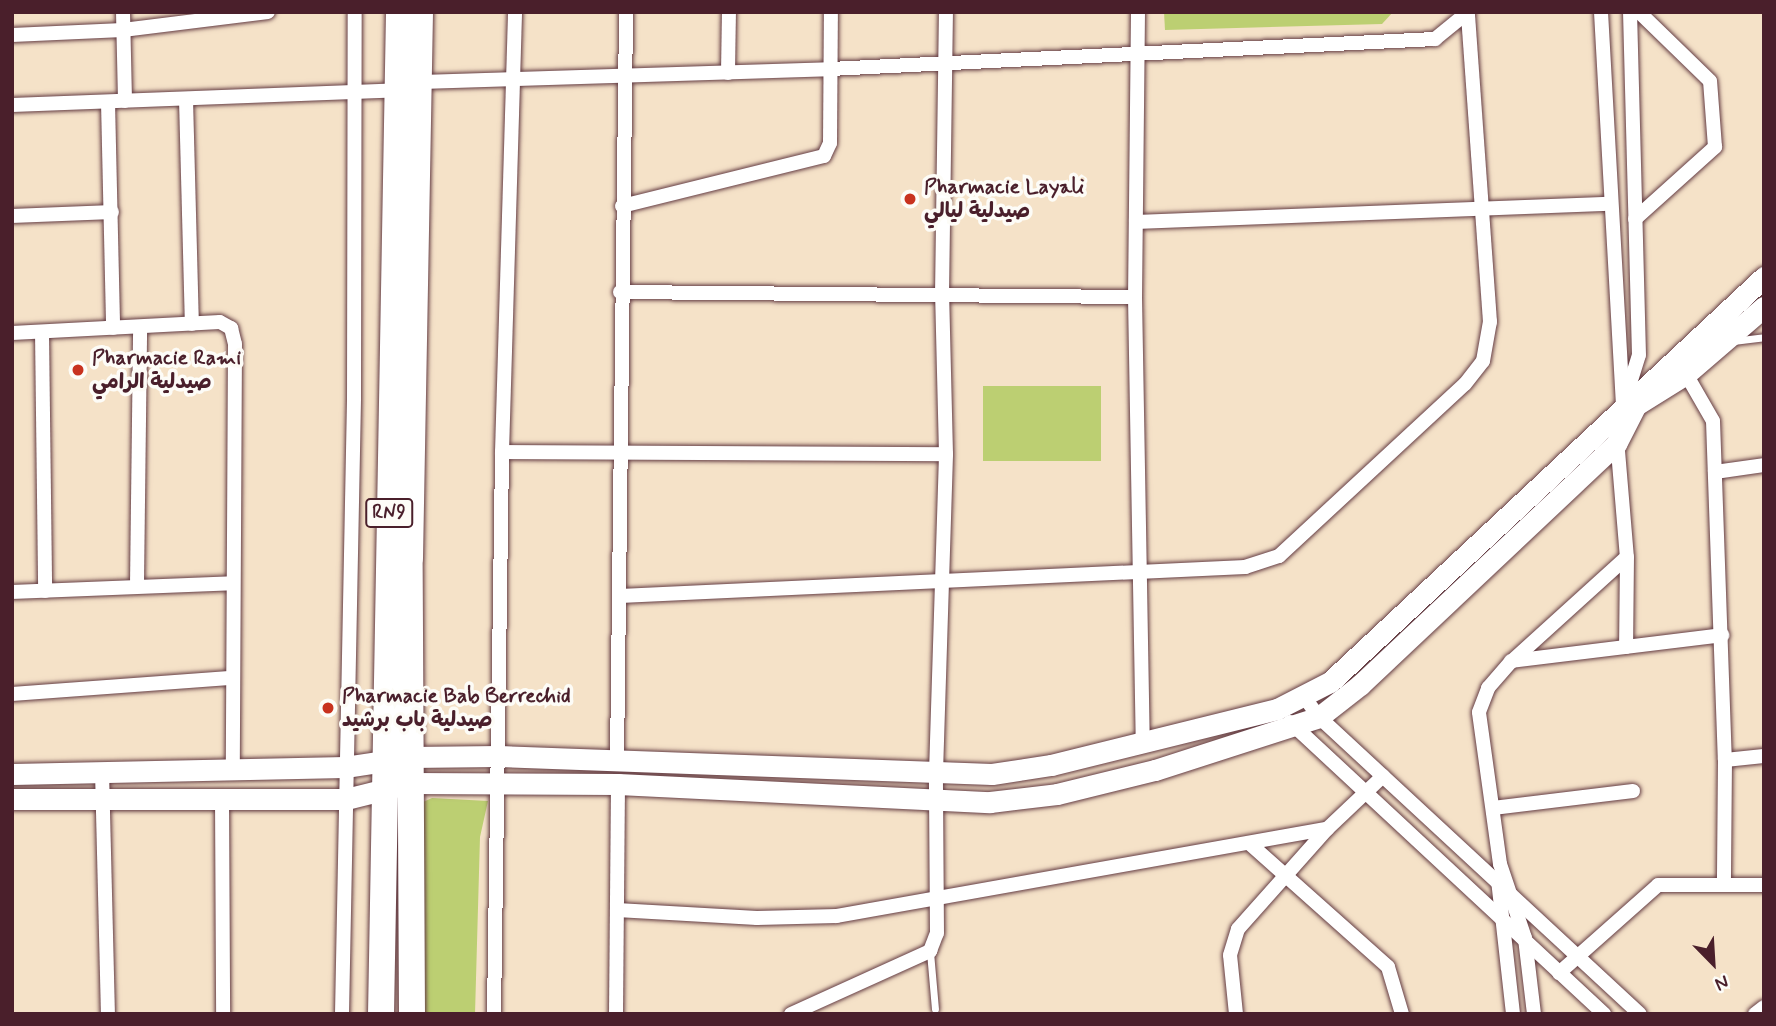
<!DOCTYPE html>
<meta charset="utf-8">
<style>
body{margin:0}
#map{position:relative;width:1776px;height:1026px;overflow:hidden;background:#f5e2c8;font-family:Mynerve,"Playpen Sans Arabic",sans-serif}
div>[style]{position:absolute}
.green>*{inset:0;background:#bccf72;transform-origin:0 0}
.roads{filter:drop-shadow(0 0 2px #643c43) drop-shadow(0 0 2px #643c43)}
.lane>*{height:7px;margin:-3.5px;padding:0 3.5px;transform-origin:3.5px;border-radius:3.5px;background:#fff}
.street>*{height:14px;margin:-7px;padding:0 7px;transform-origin:7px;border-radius:7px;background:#fff}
.secondary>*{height:21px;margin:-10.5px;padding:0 10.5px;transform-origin:10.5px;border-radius:10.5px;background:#fff}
.highway>*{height:26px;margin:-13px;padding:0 13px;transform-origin:13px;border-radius:13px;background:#fff}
.dots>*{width:19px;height:19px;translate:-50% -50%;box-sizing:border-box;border:4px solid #fdfcf7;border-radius:50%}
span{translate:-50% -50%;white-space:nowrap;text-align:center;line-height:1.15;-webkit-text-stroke:7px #fdfcf7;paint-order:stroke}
.shield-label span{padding:2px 5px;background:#fdfcf7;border:2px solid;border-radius:5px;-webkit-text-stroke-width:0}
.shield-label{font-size:19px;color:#4a1f2b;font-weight:700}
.poi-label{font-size:21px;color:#4a1f2b;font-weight:700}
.left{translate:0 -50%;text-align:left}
.frame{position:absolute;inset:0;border:14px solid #4a1f2b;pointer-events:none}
.north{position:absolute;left:1678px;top:928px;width:70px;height:70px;-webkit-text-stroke:5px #fdfcf7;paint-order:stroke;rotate:156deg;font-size:19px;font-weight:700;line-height:28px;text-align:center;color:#4a1f2b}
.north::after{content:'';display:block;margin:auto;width:24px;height:32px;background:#4a1f2b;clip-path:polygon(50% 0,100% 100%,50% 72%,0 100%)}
</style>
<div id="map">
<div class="green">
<div style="clip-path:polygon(1164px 12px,1393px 12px,1382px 24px,1165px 30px)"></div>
<div style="left:983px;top:386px;width:118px;height:75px"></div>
<div style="clip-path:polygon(432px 798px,488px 801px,480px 837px,475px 1014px,415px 1014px,423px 802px)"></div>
</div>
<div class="roads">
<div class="lane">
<div style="left:1733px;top:341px;width:31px;rotate:-7deg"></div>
<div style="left:930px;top:952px;width:57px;rotate:85deg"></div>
</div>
<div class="street">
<div style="left:123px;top:12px;width:89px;rotate:88.7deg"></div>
<div style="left:1138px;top:12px;width:285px;rotate:90.6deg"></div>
<div style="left:1135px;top:297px;width:446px;rotate:89deg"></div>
<div style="left:1601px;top:12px;width:395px;rotate:86.8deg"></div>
<div style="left:1623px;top:406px;width:53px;rotate:-72.6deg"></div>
<div style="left:1639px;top:355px;width:343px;rotate:-91.5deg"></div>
<div style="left:12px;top:35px;width:111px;rotate:-2.6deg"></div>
<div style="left:123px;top:30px;width:146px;rotate:-7.1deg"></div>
<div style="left:728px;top:73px;width:61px;rotate:-89.1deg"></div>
<div style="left:186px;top:99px;width:225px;rotate:88.5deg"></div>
<div style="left:108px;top:102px;width:226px;rotate:88.7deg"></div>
<div style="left:12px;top:105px;width:387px;rotate:-2.2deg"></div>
<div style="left:399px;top:90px;width:22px;rotate:-21deg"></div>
<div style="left:420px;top:82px;width:410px;rotate:-1.8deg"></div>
<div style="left:830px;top:69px;width:606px;rotate:-2.84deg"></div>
<div style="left:1435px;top:39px;width:43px;rotate:-39.3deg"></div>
<div style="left:622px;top:206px;width:208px;rotate:-13.9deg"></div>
<div style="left:824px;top:156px;width:14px;rotate:-65deg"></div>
<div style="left:830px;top:143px;width:131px;rotate:-89.6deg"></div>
<div style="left:12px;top:216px;width:100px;rotate:-2.3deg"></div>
<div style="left:1635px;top:219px;width:108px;rotate:-42deg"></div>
<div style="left:1715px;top:147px;width:66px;rotate:-94.3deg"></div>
<div style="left:1710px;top:81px;width:99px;rotate:-135.8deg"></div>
<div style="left:1136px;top:222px;width:473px;rotate:-2.2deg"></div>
<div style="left:620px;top:292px;width:515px;rotate:0.56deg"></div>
<div style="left:42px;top:332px;width:259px;rotate:89.3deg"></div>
<div style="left:12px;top:333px;width:208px;rotate:-3deg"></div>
<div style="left:220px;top:322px;width:13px;rotate:29deg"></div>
<div style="left:231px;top:328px;width:16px;rotate:76deg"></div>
<div style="left:235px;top:344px;width:423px;rotate:90.3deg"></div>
<div style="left:1686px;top:374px;width:54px;rotate:60.1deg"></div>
<div style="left:1713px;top:421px;width:339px;rotate:88deg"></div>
<div style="left:1725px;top:760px;width:124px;rotate:90.5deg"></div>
<div style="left:1617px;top:439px;width:118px;rotate:85.2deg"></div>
<div style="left:1627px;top:557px;width:90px;rotate:90.6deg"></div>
<div style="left:502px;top:452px;width:444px;rotate:0.3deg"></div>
<div style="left:1715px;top:472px;width:49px;rotate:-8.1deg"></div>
<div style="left:137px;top:584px;width:256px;rotate:-89.3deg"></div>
<div style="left:12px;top:592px;width:220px;rotate:-2.3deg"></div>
<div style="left:620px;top:596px;width:626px;rotate:-2.66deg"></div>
<div style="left:1245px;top:567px;width:36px;rotate:-18deg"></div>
<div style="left:1279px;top:556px;width:253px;rotate:-42.8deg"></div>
<div style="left:1465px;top:384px;width:29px;rotate:-52deg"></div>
<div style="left:1483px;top:361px;width:40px;rotate:-80deg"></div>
<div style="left:1490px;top:322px;width:311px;rotate:-94.1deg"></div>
<div style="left:1511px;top:661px;width:213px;rotate:-7deg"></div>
<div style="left:12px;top:694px;width:221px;rotate:-4.2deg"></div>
<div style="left:1305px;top:698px;width:24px;rotate:54deg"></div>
<div style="left:1319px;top:717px;width:437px;rotate:42.8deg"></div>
<div style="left:1290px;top:722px;width:429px;rotate:42.9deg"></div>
<div style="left:1725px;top:760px;width:39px;rotate:-6deg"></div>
<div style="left:617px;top:761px;width:749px;rotate:-89.31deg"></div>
<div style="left:102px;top:771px;width:243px;rotate:88.6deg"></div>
<div style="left:222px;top:798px;width:216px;rotate:89.7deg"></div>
<div style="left:1493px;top:808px;width:141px;rotate:-6.9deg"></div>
<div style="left:1249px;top:843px;width:186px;rotate:41.7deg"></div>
<div style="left:1388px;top:967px;width:49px;rotate:73.4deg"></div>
<div style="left:1498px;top:880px;width:135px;rotate:83.6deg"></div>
<div style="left:617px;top:910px;width:140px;rotate:3.3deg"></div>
<div style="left:757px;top:918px;width:80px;rotate:-1.4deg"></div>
<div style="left:837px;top:916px;width:498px;rotate:-10.1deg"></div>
<div style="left:1559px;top:973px;width:132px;rotate:-41.6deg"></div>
<div style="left:1658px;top:885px;width:106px"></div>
<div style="left:342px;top:1014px;width:616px;rotate:-88.88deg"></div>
<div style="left:354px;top:398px;width:386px;rotate:-89.9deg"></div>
<div style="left:494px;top:1014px;width:562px;rotate:-89.18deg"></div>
<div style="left:502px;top:452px;width:440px;rotate:-88.3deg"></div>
<div style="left:616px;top:1014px;width:230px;rotate:-89.5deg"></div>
<div style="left:791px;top:1014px;width:153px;rotate:-24.4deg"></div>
<div style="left:930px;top:951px;width:19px;rotate:-69deg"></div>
<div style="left:937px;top:933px;width:160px;rotate:-90.4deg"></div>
<div style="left:936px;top:773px;width:319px;rotate:-88.2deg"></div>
<div style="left:946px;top:454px;width:159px;rotate:-91.4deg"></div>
<div style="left:942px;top:295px;width:283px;rotate:-89.2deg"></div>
<div style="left:1236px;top:1014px;width:59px;rotate:-95.8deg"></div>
<div style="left:1230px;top:955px;width:27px;rotate:-73deg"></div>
<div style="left:1238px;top:929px;width:134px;rotate:-48.3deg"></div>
<div style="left:1327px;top:829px;width:77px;rotate:-43.4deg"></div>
<div style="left:1534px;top:1014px;width:77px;rotate:-96.8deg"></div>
<div style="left:1525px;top:938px;width:78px;rotate:-108.7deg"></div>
<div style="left:1500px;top:864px;width:153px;rotate:-97.9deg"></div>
<div style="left:1479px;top:712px;width:26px;rotate:-69deg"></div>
<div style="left:1488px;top:688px;width:35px;rotate:-49deg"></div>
<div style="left:1511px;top:662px;width:156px;rotate:-42.2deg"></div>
<div style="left:1755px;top:1014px;width:11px;rotate:-38deg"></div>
</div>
<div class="secondary">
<div style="left:12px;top:774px;width:333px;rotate:-1.2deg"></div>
<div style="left:345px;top:767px;width:66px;rotate:-8.7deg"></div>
<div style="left:410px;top:757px;width:89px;rotate:-0.6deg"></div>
<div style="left:499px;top:756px;width:493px;rotate:2.1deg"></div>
<div style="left:992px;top:774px;width:60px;rotate:-8.7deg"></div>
<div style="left:1051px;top:765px;width:233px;rotate:-13.9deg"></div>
<div style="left:1277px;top:709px;width:59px;rotate:-27deg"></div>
<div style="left:1330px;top:682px;width:594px;rotate:-43.02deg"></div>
<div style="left:12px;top:799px;width:334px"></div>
<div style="left:346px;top:799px;width:66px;rotate:-14deg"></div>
<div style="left:410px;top:783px;width:208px;rotate:0.3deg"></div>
<div style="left:618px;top:784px;width:372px;rotate:2.8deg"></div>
<div style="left:990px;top:802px;width:67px;rotate:-6.8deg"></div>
<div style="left:1057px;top:794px;width:101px;rotate:-13.8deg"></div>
<div style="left:1155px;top:770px;width:172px;rotate:-17.9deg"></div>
<div style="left:1319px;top:717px;width:52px;rotate:-38deg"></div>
<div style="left:1360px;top:685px;width:352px;rotate:-43.3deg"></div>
<div style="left:1616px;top:444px;width:44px;rotate:-62.9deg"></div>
<div style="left:1636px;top:405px;width:59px;rotate:-31.8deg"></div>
<div style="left:1686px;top:374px;width:103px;rotate:-40.7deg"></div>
</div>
<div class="highway">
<div style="left:381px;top:1014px;width:1002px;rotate:-88.97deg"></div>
<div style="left:412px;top:1014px;width:456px;rotate:-90.3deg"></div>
<div style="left:410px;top:558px;width:546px;rotate:-88.95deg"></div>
</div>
</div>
<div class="dots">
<div style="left:910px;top:199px;background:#c8321e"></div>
<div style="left:78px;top:370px;background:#c8321e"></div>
<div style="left:328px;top:708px;background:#c8321e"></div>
</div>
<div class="shield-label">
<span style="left:389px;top:513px">RN9</span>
</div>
<div class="poi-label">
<span class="left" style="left:924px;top:199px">Pharmacie Layali<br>صيدلية ليالي</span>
<span class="left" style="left:92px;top:370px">Pharmacie Rami<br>صيدلية الرامي</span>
<span class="left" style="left:342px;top:708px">Pharmacie Bab Berrechid<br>صيدلية باب برشيد</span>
</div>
<div class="frame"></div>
<div class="north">N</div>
</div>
